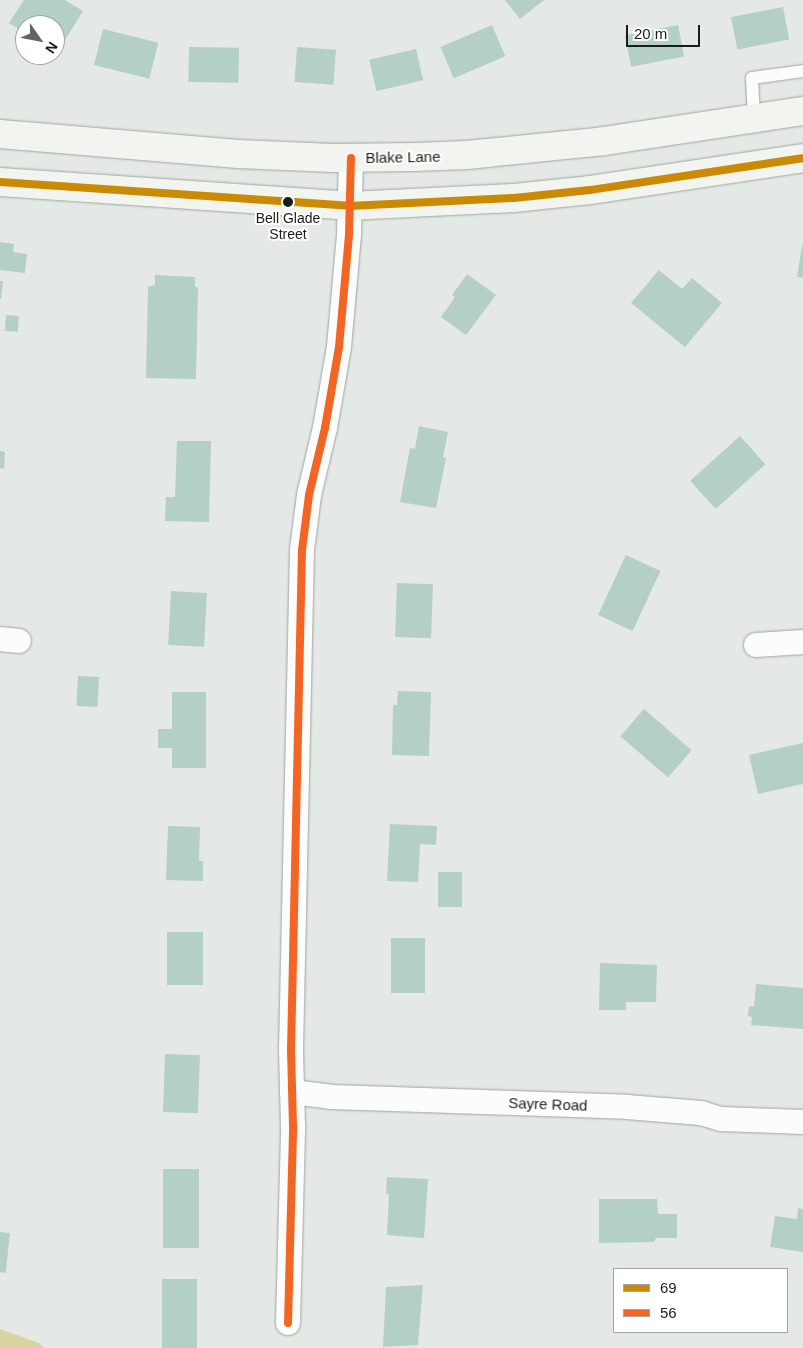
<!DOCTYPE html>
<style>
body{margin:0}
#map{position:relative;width:803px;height:1348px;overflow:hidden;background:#e5e9e6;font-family:Arial,sans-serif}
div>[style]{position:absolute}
.green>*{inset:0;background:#d8d4a2}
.building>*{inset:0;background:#b4cec8;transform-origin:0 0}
.roads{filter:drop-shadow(0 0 1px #a0a3a1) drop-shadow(0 0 1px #a0a3a1)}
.lane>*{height:12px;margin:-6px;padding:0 6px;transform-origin:6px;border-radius:6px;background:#fbfcfb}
.street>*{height:24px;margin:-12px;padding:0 12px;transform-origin:12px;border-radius:12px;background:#fbfcfb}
.secondary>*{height:28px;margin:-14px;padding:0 14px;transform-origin:14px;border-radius:14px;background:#f2f4ef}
.bus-1>*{height:8px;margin:-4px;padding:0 4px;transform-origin:4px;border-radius:4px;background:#cb8a05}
.bus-2>*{height:8px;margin:-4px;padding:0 4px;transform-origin:4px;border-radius:4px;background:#f26522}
.dots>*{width:14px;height:14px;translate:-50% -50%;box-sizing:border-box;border:2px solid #fff;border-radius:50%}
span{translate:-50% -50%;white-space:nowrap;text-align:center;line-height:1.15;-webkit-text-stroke:4px #fff;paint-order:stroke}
.bus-label{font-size:14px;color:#1a1c1a}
.street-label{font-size:15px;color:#1a1c1a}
.legend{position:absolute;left:613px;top:1268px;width:175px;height:65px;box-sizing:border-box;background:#fff;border:1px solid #a3a4a3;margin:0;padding:6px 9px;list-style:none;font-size:15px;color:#1a1c1a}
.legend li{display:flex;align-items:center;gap:10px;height:25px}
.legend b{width:25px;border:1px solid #a3a4a3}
.north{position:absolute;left:15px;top:15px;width:50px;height:50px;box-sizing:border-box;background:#fff;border:1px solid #a3a4a3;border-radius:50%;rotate:123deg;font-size:14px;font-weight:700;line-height:20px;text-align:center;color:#1a1c1a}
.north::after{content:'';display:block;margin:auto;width:18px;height:22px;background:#616461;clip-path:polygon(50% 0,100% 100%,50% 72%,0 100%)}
.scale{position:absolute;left:626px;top:25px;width:74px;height:22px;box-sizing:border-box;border:2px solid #1a1c1a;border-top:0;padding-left:6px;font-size:15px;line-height:18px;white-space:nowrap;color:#1a1c1a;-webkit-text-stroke:4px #fff;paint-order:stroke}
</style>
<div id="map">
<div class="green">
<div style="clip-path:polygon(0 1329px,39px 1343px,44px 1348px,0 1348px)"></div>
</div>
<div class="building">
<div style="clip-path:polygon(24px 0,65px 0,83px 11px,57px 53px,55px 52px,55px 25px,25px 25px,25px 33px,9px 23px)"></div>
<div style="clip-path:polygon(505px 0,544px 0,520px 19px)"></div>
<div style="left:783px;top:7px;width:33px;height:53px;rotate:79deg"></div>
<div style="left:492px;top:25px;width:34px;height:56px;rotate:67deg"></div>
<div style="left:678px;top:25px;width:32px;height:54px;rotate:79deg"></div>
<div style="left:103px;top:29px;width:57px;height:37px;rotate:14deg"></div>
<div style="left:189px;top:47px;width:50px;height:35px;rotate:1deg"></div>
<div style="left:297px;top:47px;width:39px;height:35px;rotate:4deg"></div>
<div style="left:416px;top:49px;width:32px;height:48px;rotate:77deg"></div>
<div style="clip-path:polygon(0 242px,14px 244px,13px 252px,27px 254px,25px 273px,0 270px)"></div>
<div style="clip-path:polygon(802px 246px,803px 246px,803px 278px,797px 277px)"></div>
<div style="clip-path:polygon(659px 270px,682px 289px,692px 278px,722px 303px,685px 347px,631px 303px)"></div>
<div style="clip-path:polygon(467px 274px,496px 295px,466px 335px,441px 317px,455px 297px,452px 295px)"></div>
<div style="clip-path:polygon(155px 275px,195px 277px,195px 286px,198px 288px,196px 379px,146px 378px,148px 287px,155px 285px)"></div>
<div style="clip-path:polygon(0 281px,3px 281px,1px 299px,0 299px)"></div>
<div style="left:6px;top:315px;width:13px;height:16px;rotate:4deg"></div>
<div style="clip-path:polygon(419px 426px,448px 432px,443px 457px,446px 458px,436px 508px,400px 502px,410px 448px,415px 449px)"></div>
<div style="left:740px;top:436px;width:38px;height:67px;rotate:48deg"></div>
<div style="clip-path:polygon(177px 441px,211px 441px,209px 522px,165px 521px,166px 497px,175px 497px)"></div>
<div style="clip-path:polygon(0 451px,5px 452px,4px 469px,0 468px)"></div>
<div style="left:626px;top:555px;width:38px;height:66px;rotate:25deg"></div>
<div style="left:397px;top:583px;width:36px;height:54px;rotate:2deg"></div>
<div style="left:171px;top:591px;width:36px;height:54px;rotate:3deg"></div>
<div style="left:78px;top:676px;width:21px;height:30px;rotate:3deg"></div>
<div style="clip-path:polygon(398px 691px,431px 692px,429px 756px,392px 755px,393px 705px,397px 705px)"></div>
<div style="clip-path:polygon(172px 692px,206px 692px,206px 768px,172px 768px,172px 748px,158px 748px,158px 729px,172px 729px)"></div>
<div style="left:644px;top:709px;width:63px;height:36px;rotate:41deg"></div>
<div style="clip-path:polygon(803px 743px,803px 784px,758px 794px,749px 755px)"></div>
<div style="clip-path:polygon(390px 824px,437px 826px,436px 845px,420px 844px,418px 882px,387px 881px)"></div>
<div style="clip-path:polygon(168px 826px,200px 827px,199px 861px,203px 861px,203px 881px,166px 880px)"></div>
<div style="left:438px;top:872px;width:24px;height:35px"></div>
<div style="left:167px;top:932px;width:36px;height:53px"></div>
<div style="left:391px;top:938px;width:34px;height:55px"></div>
<div style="clip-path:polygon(600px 963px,657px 965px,656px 1002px,626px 1002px,626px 1010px,599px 1010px)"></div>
<div style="clip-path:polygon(756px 984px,803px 988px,803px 1029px,751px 1025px,752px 1017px,748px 1016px,749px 1006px,754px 1007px)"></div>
<div style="left:165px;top:1054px;width:35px;height:58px;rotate:2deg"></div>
<div style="left:163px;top:1169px;width:36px;height:79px"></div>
<div style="clip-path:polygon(387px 1177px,428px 1179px,424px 1238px,387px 1235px,389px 1194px,386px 1194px)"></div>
<div style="clip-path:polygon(599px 1199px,657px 1199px,658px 1214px,677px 1214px,677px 1238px,656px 1238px,654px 1242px,599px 1243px)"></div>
<div style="clip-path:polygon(798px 1208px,803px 1209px,803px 1252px,770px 1247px,775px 1216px,797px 1219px)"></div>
<div style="left:0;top:1232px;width:10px;height:40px;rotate:6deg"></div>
<div style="left:162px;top:1279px;width:35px;height:69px"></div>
<div style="clip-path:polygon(423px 1285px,418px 1345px,383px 1347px,386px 1287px)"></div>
</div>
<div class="roads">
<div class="lane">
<div style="left:754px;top:119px;width:41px;rotate:-92.8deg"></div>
<div style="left:752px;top:78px;width:51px;rotate:-7.8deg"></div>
</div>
<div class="street">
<div style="left:0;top:639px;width:19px;rotate:6deg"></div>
<div style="left:756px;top:645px;width:47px;rotate:-3.7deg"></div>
<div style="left:292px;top:1092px;width:39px;rotate:7deg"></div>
<div style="left:331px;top:1097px;width:296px;rotate:1.9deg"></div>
<div style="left:627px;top:1107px;width:74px;rotate:4.6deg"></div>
<div style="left:701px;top:1113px;width:21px;rotate:17deg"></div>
<div style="left:721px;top:1119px;width:82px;rotate:2.1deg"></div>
<div style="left:288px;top:1323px;width:197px;rotate:-88.5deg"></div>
<div style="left:293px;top:1126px;width:76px;rotate:-91.5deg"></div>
<div style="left:291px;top:1050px;width:500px;rotate:-88.74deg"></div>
<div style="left:302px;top:550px;width:55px;rotate:-82.7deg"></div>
<div style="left:309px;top:495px;width:69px;rotate:-76.6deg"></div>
<div style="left:325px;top:428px;width:82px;rotate:-80.2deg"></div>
<div style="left:339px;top:347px;width:113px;rotate:-84.9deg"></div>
<div style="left:349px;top:234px;width:76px;rotate:-88.5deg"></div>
</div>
<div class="secondary">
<div style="left:0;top:134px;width:239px;rotate:4.8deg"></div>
<div style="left:238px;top:154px;width:95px;rotate:2.4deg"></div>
<div style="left:333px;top:158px;width:82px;rotate:-0.7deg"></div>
<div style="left:415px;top:157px;width:52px;rotate:-2.2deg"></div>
<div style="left:467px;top:155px;width:138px;rotate:-5.8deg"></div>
<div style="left:604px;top:141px;width:201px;rotate:-8.6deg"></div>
<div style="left:0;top:182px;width:350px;rotate:3.9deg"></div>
<div style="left:349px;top:206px;width:165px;rotate:-2.8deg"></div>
<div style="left:514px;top:198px;width:76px;rotate:-6deg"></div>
<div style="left:590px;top:190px;width:215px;rotate:-8.5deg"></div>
</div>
</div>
<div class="bus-1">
<div style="left:0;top:182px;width:350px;rotate:3.9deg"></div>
<div style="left:349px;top:206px;width:165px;rotate:-2.8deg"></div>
<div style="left:514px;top:198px;width:76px;rotate:-6deg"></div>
<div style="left:590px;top:190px;width:215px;rotate:-8.5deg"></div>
</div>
<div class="bus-2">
<div style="left:288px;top:1323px;width:197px;rotate:-88.5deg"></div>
<div style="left:293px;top:1126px;width:76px;rotate:-91.5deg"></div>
<div style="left:291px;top:1050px;width:500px;rotate:-88.74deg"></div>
<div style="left:302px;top:550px;width:55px;rotate:-82.7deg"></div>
<div style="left:309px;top:495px;width:69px;rotate:-76.6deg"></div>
<div style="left:325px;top:428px;width:82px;rotate:-80.2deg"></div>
<div style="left:339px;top:347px;width:113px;rotate:-84.9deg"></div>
<div style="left:349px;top:234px;width:76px;rotate:-88.5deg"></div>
</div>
<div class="dots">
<div style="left:288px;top:202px;background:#1a1c1a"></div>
</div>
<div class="bus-label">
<span style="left:288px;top:226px">Bell Glade<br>Street</span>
</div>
<div class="street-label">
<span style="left:403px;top:157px;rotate:-1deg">Blake Lane</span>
<span style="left:548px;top:1104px;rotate:2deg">Sayre Road</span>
</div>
<ul class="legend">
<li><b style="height:6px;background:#cb8a05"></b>69</li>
<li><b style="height:6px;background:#f26522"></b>56</li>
</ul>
<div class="north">N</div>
<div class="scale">20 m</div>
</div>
